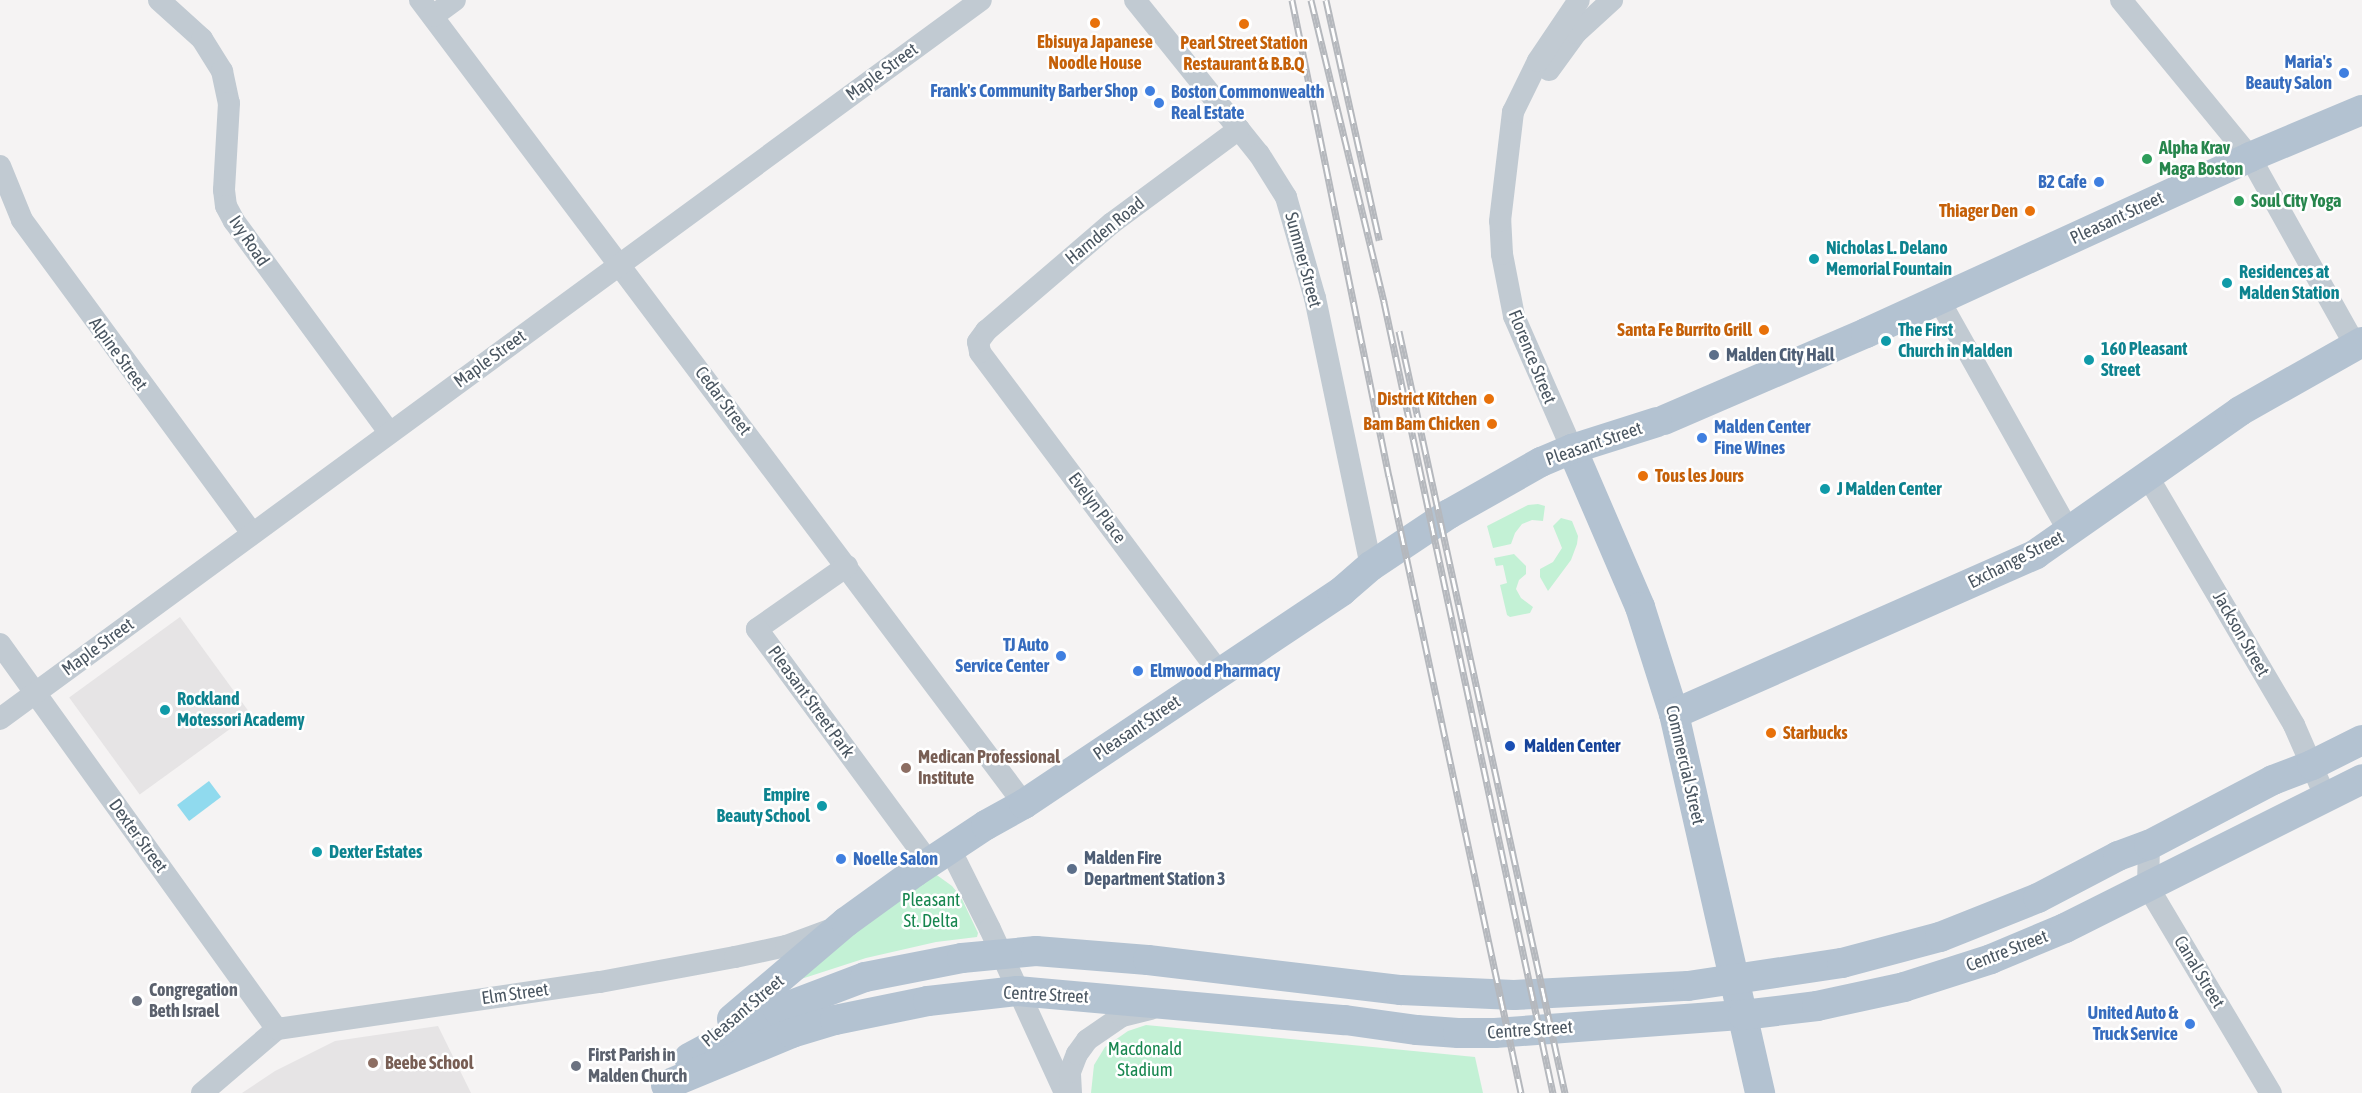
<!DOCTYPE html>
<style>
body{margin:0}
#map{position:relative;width:2362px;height:1093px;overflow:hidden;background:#f5f3f3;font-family:"Asap Condensed",sans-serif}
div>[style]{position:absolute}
.education>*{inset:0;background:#e6e4e5;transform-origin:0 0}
.green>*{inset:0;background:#c3f1d5}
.water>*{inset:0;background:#90daee;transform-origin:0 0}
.minor>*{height:22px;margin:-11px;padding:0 11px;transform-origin:11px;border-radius:11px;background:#c1cad2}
.major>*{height:30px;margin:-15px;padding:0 15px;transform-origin:15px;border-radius:15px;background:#b3c2d1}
.rail>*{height:7px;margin-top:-3.5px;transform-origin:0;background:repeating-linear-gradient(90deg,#fff 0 14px,#b5b8bd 0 28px);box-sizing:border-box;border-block:2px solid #b5b8bd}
.dots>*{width:16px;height:16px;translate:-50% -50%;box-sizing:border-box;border:3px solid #fff;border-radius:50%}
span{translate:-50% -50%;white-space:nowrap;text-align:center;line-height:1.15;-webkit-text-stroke:5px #fff;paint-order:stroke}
.food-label{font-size:18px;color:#c56008;font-weight:700}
.right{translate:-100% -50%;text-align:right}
.left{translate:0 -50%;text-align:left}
.shop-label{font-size:18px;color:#366cbe;font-weight:700}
.street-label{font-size:18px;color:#4a5661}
.leisure-label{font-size:18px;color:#27864d;font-weight:700}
.culture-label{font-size:18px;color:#0d838f;font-weight:700}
.service-label{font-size:18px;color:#4e5e75;font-weight:700}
.transit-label{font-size:18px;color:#164399;font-weight:700}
.education-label{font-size:18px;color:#785e54;font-weight:700}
.park-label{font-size:18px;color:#17864f}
.worship-label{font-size:18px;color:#5b616d;font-weight:700}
</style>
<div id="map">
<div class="education">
<div style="left:180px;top:617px;width:120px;height:137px;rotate:54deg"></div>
<div style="clip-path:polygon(438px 1026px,471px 1093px,242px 1093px,275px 1071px,335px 1041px)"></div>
</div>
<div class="green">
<div style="clip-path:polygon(1538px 504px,1545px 506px,1543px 521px,1532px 520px,1522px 524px,1515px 533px,1511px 544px,1493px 548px,1487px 526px,1528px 505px)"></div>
<div style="clip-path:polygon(1561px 518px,1572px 521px,1578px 536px,1577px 544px,1571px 560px,1548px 591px,1540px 577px,1540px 569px,1553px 562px,1562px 548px,1553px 526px)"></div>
<div style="clip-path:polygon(1514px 554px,1526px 566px,1526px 574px,1519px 580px,1516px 589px,1521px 598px,1533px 607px,1530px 613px,1510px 617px,1507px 615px,1500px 585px,1507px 583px,1503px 565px,1496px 566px,1494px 558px)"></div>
<div style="clip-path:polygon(934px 873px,952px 886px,961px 897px,978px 933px,977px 937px,936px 942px,866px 958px,798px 980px,915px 884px)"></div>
<div style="clip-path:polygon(1146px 1025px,1475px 1057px,1483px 1093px,1091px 1093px,1094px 1065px,1105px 1047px,1128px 1031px)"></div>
</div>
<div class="water">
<div style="left:209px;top:781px;width:20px;height:40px;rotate:53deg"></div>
</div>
<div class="minor">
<div style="left:159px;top:0;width:58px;rotate:42.2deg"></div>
<div style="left:202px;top:39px;width:38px;rotate:58deg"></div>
<div style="left:222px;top:71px;width:33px;rotate:78deg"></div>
<div style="left:229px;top:103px;width:87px;rotate:93.3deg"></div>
<div style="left:224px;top:190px;width:16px;rotate:83deg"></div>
<div style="left:226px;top:206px;width:17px;rotate:62deg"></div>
<div style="left:234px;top:221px;width:262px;rotate:53.7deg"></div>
<div style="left:420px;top:0;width:1006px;rotate:53.08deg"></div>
<div style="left:1135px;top:0;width:198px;rotate:51.2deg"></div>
<div style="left:1259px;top:154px;width:51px;rotate:57.9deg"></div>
<div style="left:1286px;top:197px;width:105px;rotate:74deg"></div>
<div style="left:1315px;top:298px;width:274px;rotate:78.2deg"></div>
<div style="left:2121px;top:0;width:203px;rotate:50.6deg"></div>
<div style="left:2250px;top:157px;width:215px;rotate:60.8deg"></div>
<div style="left:433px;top:16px;width:27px;rotate:-36deg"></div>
<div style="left:1549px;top:70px;width:46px;rotate:-53.9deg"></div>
<div style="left:1576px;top:33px;width:49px;rotate:-42.5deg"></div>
<div style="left:0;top:166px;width:58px;rotate:67.8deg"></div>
<div style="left:22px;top:220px;width:388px;rotate:53.7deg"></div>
<div style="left:1939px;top:300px;width:266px;rotate:60.7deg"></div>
<div style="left:1572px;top:449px;width:145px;rotate:-113.6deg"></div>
<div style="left:1514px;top:316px;width:63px;rotate:-101deg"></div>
<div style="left:1502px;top:254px;width:33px;rotate:-93deg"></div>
<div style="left:1500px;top:221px;width:110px;rotate:-83.2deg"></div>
<div style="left:1513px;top:112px;width:57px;rotate:-63.9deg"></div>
<div style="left:1538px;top:61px;width:73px;rotate:-56.1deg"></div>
<div style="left:2148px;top:477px;width:288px;rotate:59.5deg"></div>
<div style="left:2294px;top:725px;width:77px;rotate:66.4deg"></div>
<div style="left:847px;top:566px;width:110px;rotate:145deg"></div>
<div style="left:757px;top:629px;width:290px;rotate:53.6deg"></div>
<div style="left:0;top:644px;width:474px;rotate:54.3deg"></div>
<div style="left:1219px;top:672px;width:399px;rotate:-126.8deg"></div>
<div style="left:980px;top:352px;width:10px;rotate:-101deg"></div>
<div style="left:978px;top:342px;width:14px;rotate:-54deg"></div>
<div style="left:986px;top:331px;width:166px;rotate:-40.6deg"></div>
<div style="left:1112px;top:223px;width:158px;rotate:-36.5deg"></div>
<div style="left:0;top:719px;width:1216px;rotate:-36.24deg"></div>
<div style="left:2149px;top:845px;width:42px;rotate:91.4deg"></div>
<div style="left:2148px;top:887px;width:240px;rotate:59.2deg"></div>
<div style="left:950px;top:849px;width:89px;rotate:63.4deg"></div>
<div style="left:990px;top:929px;width:180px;rotate:65.4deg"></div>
<div style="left:202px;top:1093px;width:99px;rotate:-40.5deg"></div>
<div style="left:277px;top:1029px;width:326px;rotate:-8.3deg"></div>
<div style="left:600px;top:982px;width:137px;rotate:-10.5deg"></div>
<div style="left:735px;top:957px;width:52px;rotate:-12.2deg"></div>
<div style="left:786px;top:946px;width:44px;rotate:-20.1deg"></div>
<div style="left:1071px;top:1093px;width:21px;rotate:-93deg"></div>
<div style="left:1070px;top:1072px;width:19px;rotate:-69deg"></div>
<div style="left:1077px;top:1054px;width:17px;rotate:-54deg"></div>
<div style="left:1087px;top:1040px;width:42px;rotate:-34.4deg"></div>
<div style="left:1122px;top:1016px;width:30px;rotate:-14deg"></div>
</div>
<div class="major">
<div style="left:1664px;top:420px;width:220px;rotate:-23.3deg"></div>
<div style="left:1866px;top:333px;width:422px;rotate:-24.6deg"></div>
<div style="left:2250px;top:157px;width:121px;rotate:-22.8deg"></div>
<div style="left:1572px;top:449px;width:172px;rotate:66.7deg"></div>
<div style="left:1640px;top:607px;width:112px;rotate:72.4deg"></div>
<div style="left:1674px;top:714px;width:389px;rotate:77.2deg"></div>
<div style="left:1674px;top:714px;width:396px;rotate:-23.8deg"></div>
<div style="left:2036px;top:554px;width:249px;rotate:-35deg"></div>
<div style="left:2240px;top:411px;width:140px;rotate:-29.5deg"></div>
<div style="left:732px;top:1019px;width:150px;rotate:-40.4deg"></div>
<div style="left:846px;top:922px;width:85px;rotate:-35.9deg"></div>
<div style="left:915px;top:872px;width:85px;rotate:-33.5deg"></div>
<div style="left:986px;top:825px;width:43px;rotate:-28.9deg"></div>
<div style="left:1024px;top:804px;width:383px;rotate:-33.8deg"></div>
<div style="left:1342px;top:591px;width:38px;rotate:-41deg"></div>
<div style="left:1371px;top:566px;width:94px;rotate:-33.7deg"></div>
<div style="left:1449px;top:514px;width:106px;rotate:-29.5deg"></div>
<div style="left:1541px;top:462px;width:34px;rotate:-23deg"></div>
<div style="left:1572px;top:449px;width:89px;rotate:-17.6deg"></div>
<div style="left:689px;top:1058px;width:101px;rotate:-28.3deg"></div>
<div style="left:778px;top:1010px;width:93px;rotate:-20.8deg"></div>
<div style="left:865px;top:977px;width:99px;rotate:-11.1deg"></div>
<div style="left:962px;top:958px;width:74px;rotate:-5.4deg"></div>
<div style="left:1036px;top:951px;width:112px;rotate:4.6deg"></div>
<div style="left:1148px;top:960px;width:255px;rotate:6.8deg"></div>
<div style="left:1401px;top:990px;width:113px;rotate:2.5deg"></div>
<div style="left:1514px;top:995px;width:174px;rotate:-3deg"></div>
<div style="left:1688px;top:986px;width:156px;rotate:-8.5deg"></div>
<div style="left:1842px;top:963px;width:101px;rotate:-14.9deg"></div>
<div style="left:1940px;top:937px;width:105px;rotate:-21.7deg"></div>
<div style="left:2038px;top:898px;width:90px;rotate:-27.7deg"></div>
<div style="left:2118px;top:856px;width:33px;rotate:-20deg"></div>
<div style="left:2149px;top:845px;width:140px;rotate:-27.7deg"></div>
<div style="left:2273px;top:780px;width:42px;rotate:-21deg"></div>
<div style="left:2312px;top:765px;width:56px;rotate:-26.6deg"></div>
<div style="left:666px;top:1085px;width:136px;rotate:-22.4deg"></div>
<div style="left:792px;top:1033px;width:45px;rotate:-16.8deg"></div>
<div style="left:835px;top:1020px;width:95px;rotate:-11.5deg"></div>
<div style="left:928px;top:1001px;width:90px;rotate:-6.4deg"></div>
<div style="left:1017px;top:991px;width:329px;rotate:5.1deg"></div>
<div style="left:1345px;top:1020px;width:73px;rotate:7.9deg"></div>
<div style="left:1417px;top:1030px;width:41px;rotate:4.2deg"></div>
<div style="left:1458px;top:1033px;width:37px"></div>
<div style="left:1495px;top:1033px;width:249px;rotate:-4.2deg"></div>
<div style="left:1743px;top:1015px;width:75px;rotate:-6.9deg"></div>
<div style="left:1817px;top:1006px;width:89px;rotate:-12.3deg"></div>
<div style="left:1904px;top:987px;width:91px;rotate:-17.8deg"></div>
<div style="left:1991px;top:959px;width:80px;rotate:-22.7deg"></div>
<div style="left:2065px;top:928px;width:332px;rotate:-26.6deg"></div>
</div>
<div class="rail">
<div style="left:1292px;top:0;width:486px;rotate:78.5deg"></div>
<div style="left:1389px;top:476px;width:631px;rotate:77.92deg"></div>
<div style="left:1311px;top:0;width:311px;rotate:76.4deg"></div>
<div style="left:1384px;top:302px;width:809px;rotate:77.94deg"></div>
<div style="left:1326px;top:0;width:246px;rotate:77.5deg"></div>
<div style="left:1399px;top:331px;width:780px;rotate:77.71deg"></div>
</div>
<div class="dots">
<div style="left:1095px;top:23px;background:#e8710a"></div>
<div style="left:1244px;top:24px;background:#e8710a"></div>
<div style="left:2344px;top:73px;background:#3f7fe0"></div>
<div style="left:1150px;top:91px;background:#3f7fe0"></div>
<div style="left:1159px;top:103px;background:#3f7fe0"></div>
<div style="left:2147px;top:159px;background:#2e9e5b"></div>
<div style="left:2099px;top:182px;background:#3f7fe0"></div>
<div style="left:2239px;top:201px;background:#2e9e5b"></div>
<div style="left:2030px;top:211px;background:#e8710a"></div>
<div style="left:1814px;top:259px;background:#0f9aa8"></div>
<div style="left:2227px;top:283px;background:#0f9aa8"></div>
<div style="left:1764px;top:330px;background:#e8710a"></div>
<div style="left:1886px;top:341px;background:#0f9aa8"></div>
<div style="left:1714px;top:355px;background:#5c6f8a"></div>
<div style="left:2089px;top:360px;background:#0f9aa8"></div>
<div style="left:1489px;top:399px;background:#e8710a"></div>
<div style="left:1492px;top:424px;background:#e8710a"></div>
<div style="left:1702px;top:438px;background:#3f7fe0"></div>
<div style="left:1643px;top:476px;background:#e8710a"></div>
<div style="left:1825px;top:489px;background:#0f9aa8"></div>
<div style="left:1061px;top:656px;background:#3f7fe0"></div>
<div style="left:1138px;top:671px;background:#3f7fe0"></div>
<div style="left:165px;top:710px;background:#0f9aa8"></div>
<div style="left:1771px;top:733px;background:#e8710a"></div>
<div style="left:1510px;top:746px;background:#1a4fb4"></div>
<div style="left:906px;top:768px;background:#8d6e63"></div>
<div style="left:822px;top:806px;background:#0f9aa8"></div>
<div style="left:317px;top:852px;background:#0f9aa8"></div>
<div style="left:841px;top:859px;background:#3f7fe0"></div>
<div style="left:1072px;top:869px;background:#5c6f8a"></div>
<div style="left:137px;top:1001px;background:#6b7280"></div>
<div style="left:2190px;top:1024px;background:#3f7fe0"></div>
<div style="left:373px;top:1063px;background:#8d6e63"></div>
<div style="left:576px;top:1066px;background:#6b7280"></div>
</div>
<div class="food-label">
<span style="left:1095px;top:53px">Ebisuya Japanese<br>Noodle House</span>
<span style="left:1244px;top:54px">Pearl Street Station<br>Restaurant &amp; B.B.Q</span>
<span class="right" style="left:2018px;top:211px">Thiager Den</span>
<span class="right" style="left:1752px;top:330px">Santa Fe Burrito Grill</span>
<span class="right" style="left:1477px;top:399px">District Kitchen</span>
<span class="right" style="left:1480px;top:424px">Bam Bam Chicken</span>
<span class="left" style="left:1655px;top:476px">Tous les Jours</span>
<span class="left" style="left:1783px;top:733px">Starbucks</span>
</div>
<div class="shop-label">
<span class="right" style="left:2332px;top:73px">Maria's<br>Beauty Salon</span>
<span class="right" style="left:1138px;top:91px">Frank's Community Barber Shop</span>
<span class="left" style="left:1171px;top:103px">Boston Commonwealth<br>Real Estate</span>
<span class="right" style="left:2087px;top:182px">B2 Cafe</span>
<span class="left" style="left:1714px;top:438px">Malden Center<br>Fine Wines</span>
<span class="right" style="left:1049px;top:656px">TJ Auto<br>Service Center</span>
<span class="left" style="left:1150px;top:671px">Elmwood Pharmacy</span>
<span class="left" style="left:853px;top:859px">Noelle Salon</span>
<span class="right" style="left:2178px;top:1024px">United Auto &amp;<br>Truck Service</span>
</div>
<div class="street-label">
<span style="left:882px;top:72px;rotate:-36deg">Maple Street</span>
<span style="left:2117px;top:218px;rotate:-25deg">Pleasant Street</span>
<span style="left:1105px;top:231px;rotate:-39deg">Harnden Road</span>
<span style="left:249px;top:241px;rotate:56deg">Ivy Road</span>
<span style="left:1303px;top:260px;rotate:75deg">Summer Street</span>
<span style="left:118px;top:354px;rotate:54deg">Alpine Street</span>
<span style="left:1532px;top:357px;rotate:68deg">Florence Street</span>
<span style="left:490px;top:359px;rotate:-36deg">Maple Street</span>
<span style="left:723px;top:401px;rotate:53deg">Cedar Street</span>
<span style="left:1594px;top:444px;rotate:-19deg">Pleasant Street</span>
<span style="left:1097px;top:508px;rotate:53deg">Evelyn Place</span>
<span style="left:2016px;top:560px;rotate:-27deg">Exchange Street</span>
<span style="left:2241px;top:634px;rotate:60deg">Jackson Street</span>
<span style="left:98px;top:647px;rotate:-36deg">Maple Street</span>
<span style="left:811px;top:702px;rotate:54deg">Pleasant Street Park</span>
<span style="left:1137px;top:728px;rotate:-34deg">Pleasant Street</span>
<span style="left:1685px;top:765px;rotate:77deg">Commercial Street</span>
<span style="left:138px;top:836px;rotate:54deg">Dexter Street</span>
<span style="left:2007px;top:951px;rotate:-21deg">Centre Street</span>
<span style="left:2199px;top:972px;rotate:59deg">Canal Street</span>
<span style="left:515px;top:994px;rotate:-8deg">Elm Street</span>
<span style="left:1046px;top:995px;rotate:3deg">Centre Street</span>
<span style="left:743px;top:1011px;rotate:-40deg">Pleasant Street</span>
<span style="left:1530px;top:1030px;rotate:-4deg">Centre Street</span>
</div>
<div class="leisure-label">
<span class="left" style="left:2159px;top:159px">Alpha Krav<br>Maga Boston</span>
<span class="left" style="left:2251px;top:201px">Soul City Yoga</span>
</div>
<div class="culture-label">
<span class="left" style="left:1826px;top:259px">Nicholas L. Delano<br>Memorial Fountain</span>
<span class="left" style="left:2239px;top:283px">Residences at<br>Malden Station</span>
<span class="left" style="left:1898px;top:341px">The First<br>Church in Malden</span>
<span class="left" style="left:2101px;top:360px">160 Pleasant<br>Street</span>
<span class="left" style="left:1837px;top:489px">J Malden Center</span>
<span class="left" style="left:177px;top:710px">Rockland<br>Motessori Academy</span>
<span class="right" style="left:810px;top:806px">Empire<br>Beauty School</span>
<span class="left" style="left:329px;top:852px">Dexter Estates</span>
</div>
<div class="service-label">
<span class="left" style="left:1726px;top:355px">Malden City Hall</span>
<span class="left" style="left:1084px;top:869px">Malden Fire<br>Department Station 3</span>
</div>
<div class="transit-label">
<span class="left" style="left:1524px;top:746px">Malden Center</span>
</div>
<div class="education-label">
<span class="left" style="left:918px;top:768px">Medican Professional<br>Institute</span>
<span class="left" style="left:385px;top:1063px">Beebe School</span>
</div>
<div class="park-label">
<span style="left:931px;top:911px">Pleasant<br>St. Delta</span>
<span style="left:1145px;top:1060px">Macdonald<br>Stadium</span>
</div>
<div class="worship-label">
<span class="left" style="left:149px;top:1001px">Congregation<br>Beth Israel</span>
<span class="left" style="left:588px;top:1066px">First Parish in<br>Malden Church</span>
</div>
</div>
